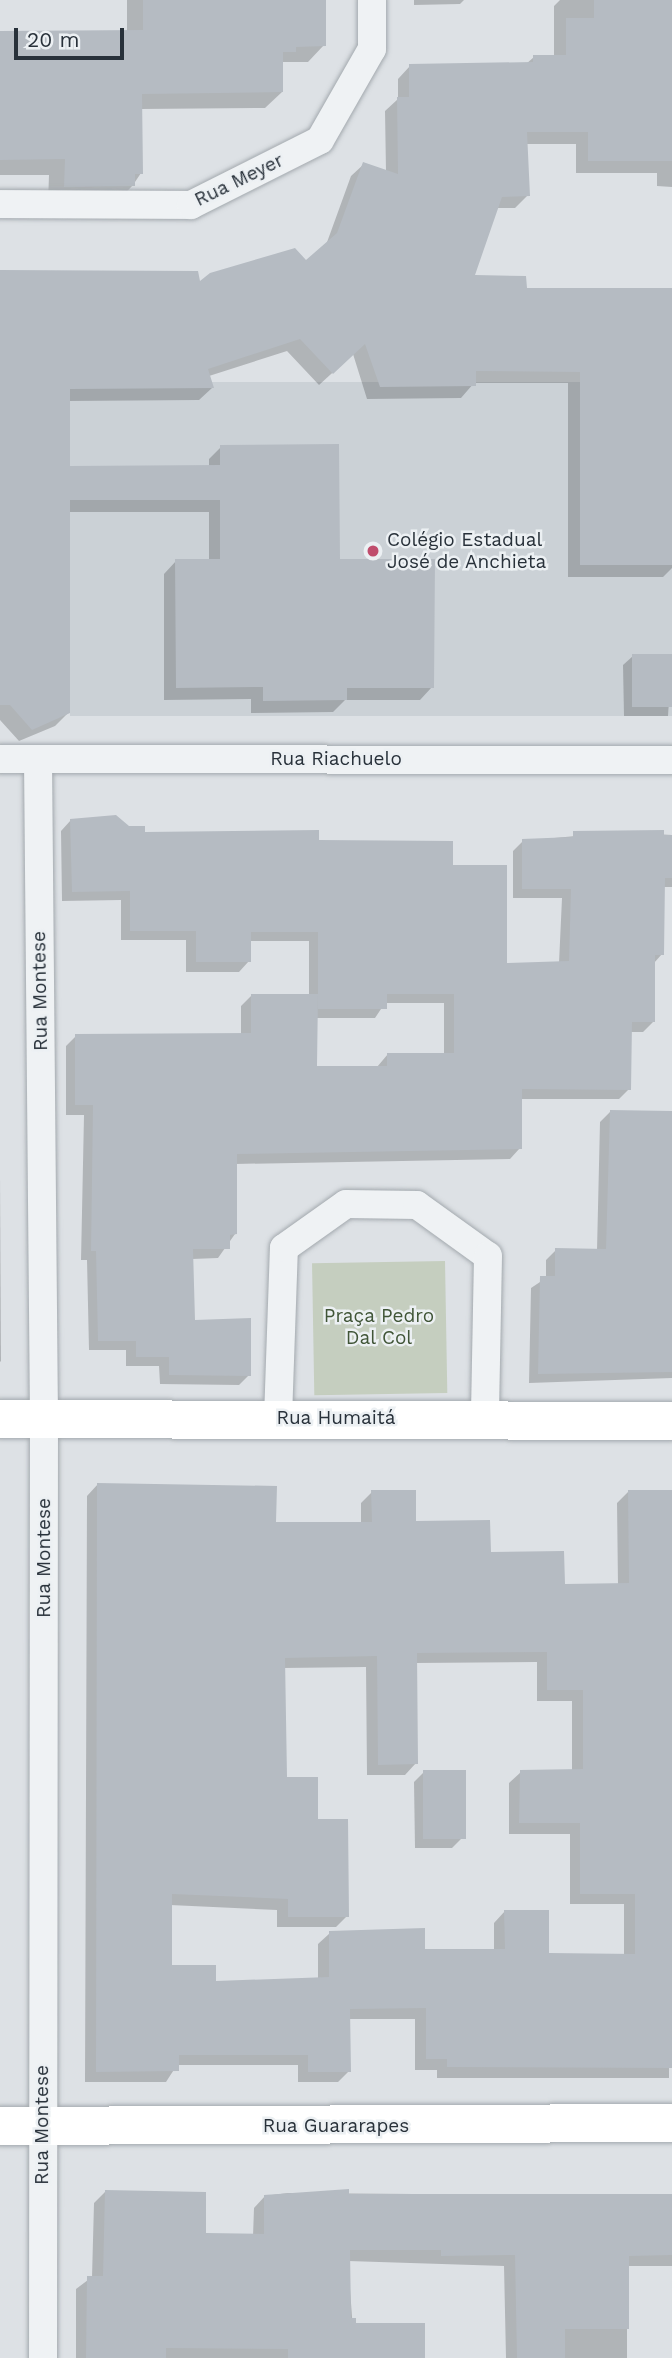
<!DOCTYPE html>
<meta charset="utf-8">
<style>
body{margin:0}
#map{position:relative;width:672px;height:2358px;overflow:hidden;background:#dde1e5;font-family:"Work Sans",sans-serif}
div>[style]{position:absolute}
.built>*{inset:0;background:#cbd1d6;transform-origin:0 0}
.green>*{inset:0;background:#c5cebf;transform-origin:0 0}
.shadow>*{inset:0;background:#0003}
.building>*{inset:0;background:#b5bbc2;transform-origin:0 0}
.roads{filter:drop-shadow(0 0 2px #a3a9ae) drop-shadow(0 0 2px #a3a9ae)}
.minor>*{height:28px;margin:-14px;padding:0 14px;transform-origin:14px;border-radius:14px;background:#eff2f4}
.secondary>*{height:38px;margin:-19px;padding:0 19px;transform-origin:19px;border-radius:19px;background:#fff}
.dots>*{width:19px;height:19px;translate:-50% -50%;box-sizing:border-box;border:4px solid #ecf0f3;border-radius:50%}
span{translate:-50% -50%;white-space:nowrap;text-align:center;line-height:1.15;-webkit-text-stroke:5px #ecf0f3;paint-order:stroke}
.street-label{font-size:19px;color:#28313a}
.poi-label{font-size:19px;color:#28313a}
.left{translate:0 -50%;text-align:left}
.park-label{font-size:19px;color:#405537}
.scale{position:absolute;left:14px;top:28px;width:110px;height:32px;box-sizing:border-box;border:4px solid #28313a;border-top:0;padding-left:9px;font-size:21px;line-height:24px;white-space:nowrap;color:#28313a;-webkit-text-stroke:5px #ecf0f3;paint-order:stroke}
</style>
<div id="map">
<div class="built">
<div style="left:672px;top:382px;width:334px;height:602px;rotate:90deg"></div>
</div>
<div class="green">
<div style="left:445px;top:1261px;width:132px;height:133px;rotate:89deg"></div>
</div>
<div class="shadow">
<div style="clip-path:polygon(127px 0,324px 0,324px 45px,308px 62px,283px 62px,282px 92px,265px 108px,140px 109px,141px 173px,133px 185px,117px 202px,48px 203px,49px 175px,0 175px,0 33px,127px 31px)"></div>
<div style="clip-path:polygon(414px 0,464px 0,460px 4px,414px 5px)"></div>
<div style="clip-path:polygon(560px 0,672px 0,672px 187px,657px 186px,657px 173px,576px 173px,576px 144px,526px 144px,528px 195px,515px 208px,496px 208px,473px 276px,525px 290px,672px 290px,672px 568px,663px 577px,568px 577px,568px 383px,474px 383px,461px 398px,367px 399px,353px 354px,319px 385px,287px 351px,209px 376px,212px 388px,199px 400px,68px 401px,68px 468px,209px 467px,209px 459px,221px 447px,339px 561px,432px 687px,420px 700px,345px 700px,333px 712px,251px 713px,251px 699px,164px 700px,164px 574px,176px 561px,209px 561px,209px 512px,68px 512px,68px 713px,55px 726px,19px 741px,0 720px,0 271px,200px 285px,306px 262px,326px 245px,351px 176px,364px 164px,386px 172px,385px 111px,398px 99px,398px 79px,410px 66px,526px 64px,534px 57px,554px 57px,554px 6px)"></div>
<div style="clip-path:polygon(633px 656px,672px 656px,668px 716px,624px 716px,623px 665px)"></div>
<div style="clip-path:polygon(evenodd,71px 820px,143px 833px,318px 841px,452px 866px,506px 965px,559px 963px,562px 898px,513px 898px,513px 851px,523px 841px,618px 832px,672px 835px,672px 887px,663px 887px,662px 954px,654px 963px,653px 1022px,643px 1032px,630px 1032px,629px 1089px,619px 1099px,520px 1099px,520px 1148px,510px 1159px,235px 1164px,235px 1234px,218px 1258px,192px 1259px,193px 1322px,249px 1375px,239px 1385px,160px 1384px,159px 1366px,126px 1366px,126px 1350px,89px 1350px,87px 1260px,81px 1260px,84px 1115px,66px 1115px,66px 1046px,76px 1036px,241px 1035px,241px 1006px,252px 995px,309px 995px,309px 941px,249px 941px,249px 961px,239px 972px,186px 972px,186px 940px,121px 940px,121px 900px,62px 901px,61px 831px,71px 820px,385px 1003px,444px 1003px,444px 1054px,388px 1054px,377px 1067px,315px 1067px,316px 1018px,375px 1018px,385px 1003px)"></div>
<div style="clip-path:polygon(610px 1112px,672px 1113px,672px 1378px,529px 1383px,531px 1288px,546px 1278px,546px 1260px,556px 1250px,597px 1250px,600px 1122px)"></div>
<div style="clip-path:polygon(0 1175px,1px 1361px,0 1362px)"></div>
<div style="clip-path:polygon(evenodd,98px 1484px,274px 1524px,361px 1524px,361px 1503px,372px 1492px,414px 1523px,563px 1586px,618px 1585px,617px 1503px,628px 1492px,672px 1494px,669px 2078px,437px 2078px,437px 2070px,415px 2070px,415px 2019px,349px 2019px,349px 2071px,338px 2082px,298px 2082px,298px 2065px,177px 2065px,166px 2082px,85px 2082px,87px 1496px,98px 1484px,537px 1662px,537px 1701px,572px 1701px,572px 1771px,521px 1772px,509px 1783px,509px 1834px,570px 1834px,570px 1904px,624px 1904px,624px 1956px,548px 1955px,505px 1911px,494px 1923px,494px 1951px,423px 1951px,330px 1933px,318px 1944px,318px 1979px,215px 1983px,170px 1967px,170px 1905px,277px 1910px,277px 1927px,336px 1927px,347px 1916px,317px 1821px,286px 1779px,283px 1668px,366px 1667px,367px 1775px,405px 1775px,416px 1763px,415px 1663px,537px 1662px)"></div>
<div style="clip-path:polygon(424px 1772px,462px 1838px,452px 1848px,415px 1848px,414px 1782px)"></div>
<div style="clip-path:polygon(105px 2192px,204px 2235px,253px 2236px,254px 2208px,265px 2196px,288px 2193px,672px 2196px,672px 2266px,627px 2266px,627px 2358px,506px 2358px,504px 2266px,348px 2261px,355px 2358px,76px 2358px,76px 2289px,92px 2277px,94px 2203px)"></div>
</div>
<div class="building">
<div style="clip-path:polygon(143px 0,326px 0,326px 46px,296px 47px,296px 52px,283px 52px,283px 92px,142px 94px,143px 174px,135px 174px,135px 186px,64px 187px,65px 159px,0 160px,0 31px,143px 30px)"></div>
<div style="clip-path:polygon(594px 0,672px 0,672px 161px,588px 161px,588px 132px,527px 132px,530px 196px,502px 197px,475px 275px,526px 276px,527px 288px,672px 288px,672px 565px,580px 565px,580px 372px,476px 371px,476px 386px,380px 387px,365px 344px,333px 374px,300px 339px,208px 369px,214px 388px,70px 389px,70px 466px,220px 465px,220px 445px,339px 444px,340px 559px,435px 559px,434px 688px,347px 688px,347px 700px,263px 701px,263px 687px,176px 688px,175px 559px,220px 559px,220px 500px,70px 500px,70px 713px,32px 730px,10px 705px,0 705px,0 270px,198px 271px,200px 281px,210px 273px,295px 248px,306px 260px,337px 233px,363px 162px,398px 174px,397px 97px,409px 97px,409px 64px,533px 62px,533px 55px,566px 55px,566px 18px,594px 18px)"></div>
<div style="left:632px;top:654px;width:40px;height:53px"></div>
<div style="clip-path:polygon(evenodd,116px 815px,129px 826px,145px 826px,145px 832px,319px 830px,319px 840px,453px 841px,453px 865px,507px 865px,507px 963px,569px 961px,571px 889px,522px 889px,522px 839px,573px 837px,573px 831px,664px 830px,664px 835px,672px 835px,672px 878px,665px 878px,664px 955px,655px 955px,655px 1022px,632px 1022px,631px 1090px,522px 1089px,522px 1149px,237px 1154px,237px 1234px,230px 1235px,230px 1249px,193px 1249px,195px 1320px,251px 1318px,251px 1376px,169px 1375px,169px 1357px,136px 1357px,136px 1341px,98px 1341px,96px 1251px,91px 1251px,93px 1105px,75px 1105px,75px 1034px,251px 1033px,251px 994px,318px 994px,318px 932px,251px 932px,251px 962px,196px 962px,196px 931px,130px 931px,130px 891px,72px 892px,70px 819px,116px 815px,318px 994px,318px 1009px,387px 1009px,387px 994px,454px 994px,454px 1053px,387px 1053px,387px 1066px,317px 1066px,318px 994px)"></div>
<div style="clip-path:polygon(610px 1110px,672px 1111px,672px 1372px,538px 1374px,540px 1276px,555px 1276px,555px 1248px,606px 1249px)"></div>
<div style="clip-path:polygon(evenodd,97px 1483px,277px 1486px,276px 1522px,372px 1522px,371px 1490px,416px 1490px,416px 1521px,490px 1520px,491px 1552px,564px 1551px,565px 1584px,629px 1583px,628px 1490px,672px 1490px,672px 2068px,447px 2067px,447px 2059px,426px 2059px,426px 2008px,350px 2009px,351px 2072px,308px 2072px,308px 2055px,179px 2055px,179px 2071px,96px 2072px,97px 1483px,547px 1652px,547px 1690px,583px 1690px,583px 1769px,520px 1770px,519px 1823px,580px 1823px,580px 1894px,635px 1894px,635px 1954px,549px 1953px,549px 1910px,504px 1910px,505px 1949px,425px 1949px,425px 1928px,329px 1931px,329px 1977px,216px 1981px,216px 1965px,172px 1965px,172px 1894px,288px 1899px,288px 1917px,349px 1917px,348px 1819px,318px 1819px,318px 1777px,287px 1777px,285px 1658px,377px 1656px,378px 1765px,418px 1764px,417px 1653px,547px 1652px)"></div>
<div style="left:423px;top:1770px;width:43px;height:69px"></div>
<div style="clip-path:polygon(349px 2189px,349px 2194px,672px 2194px,672px 2255px,629px 2256px,629px 2329px,565px 2329px,565px 2358px,517px 2358px,515px 2255px,441px 2256px,441px 2250px,350px 2250px,351px 2318px,356px 2318px,356px 2323px,425px 2323px,425px 2358px,288px 2358px,288px 2349px,166px 2348px,166px 2358px,86px 2358px,87px 2276px,103px 2276px,105px 2190px,206px 2192px,206px 2233px,264px 2234px,264px 2195px)"></div>
</div>
<div class="roads">
<div class="minor">
<div style="left:0;top:204px;width:191px;rotate:0.3deg"></div>
<div style="left:191px;top:205px;width:144px;rotate:-26.7deg"></div>
<div style="left:320px;top:140px;width:105px;rotate:-60.3deg"></div>
<div style="left:372px;top:49px;width:49px;rotate:-90deg"></div>
<div style="left:0;top:759px;width:672px;rotate:0.09deg"></div>
<div style="left:38px;top:759px;width:657px;rotate:89.48deg"></div>
<div style="left:44px;top:1416px;width:942px;rotate:90.06deg"></div>
<div style="left:278px;top:1418px;width:170px;rotate:-88deg"></div>
<div style="left:284px;top:1248px;width:76px;rotate:-35.4deg"></div>
<div style="left:346px;top:1204px;width:71px;rotate:0.8deg"></div>
<div style="left:417px;top:1205px;width:87px;rotate:35.7deg"></div>
<div style="left:488px;top:1256px;width:163px;rotate:91.1deg"></div>
</div>
<div class="secondary">
<div style="left:0;top:1419px;width:672px;rotate:0.17deg"></div>
<div style="left:0;top:2126px;width:672px;rotate:-0.26deg"></div>
</div>
</div>
<div class="dots">
<div style="left:373px;top:551px;background:#c04d6d"></div>
</div>
<div class="street-label">
<span style="left:239px;top:180px;rotate:-26deg">Rua Meyer</span>
<span style="left:336px;top:759px">Rua Riachuelo</span>
<span style="left:40px;top:991px;rotate:-91deg">Rua Montese</span>
<span style="left:336px;top:1418px">Rua Humaitá</span>
<span style="left:44px;top:1558px;rotate:-90deg">Rua Montese</span>
<span style="left:42px;top:2125px;rotate:-90deg">Rua Montese</span>
<span style="left:336px;top:2126px">Rua Guararapes</span>
</div>
<div class="poi-label">
<span class="left" style="left:387px;top:551px">Colégio Estadual<br>José de Anchieta</span>
</div>
<div class="park-label">
<span style="left:379px;top:1327px">Praça Pedro<br>Dal Col</span>
</div>
<div class="scale">20 m</div>
</div>
